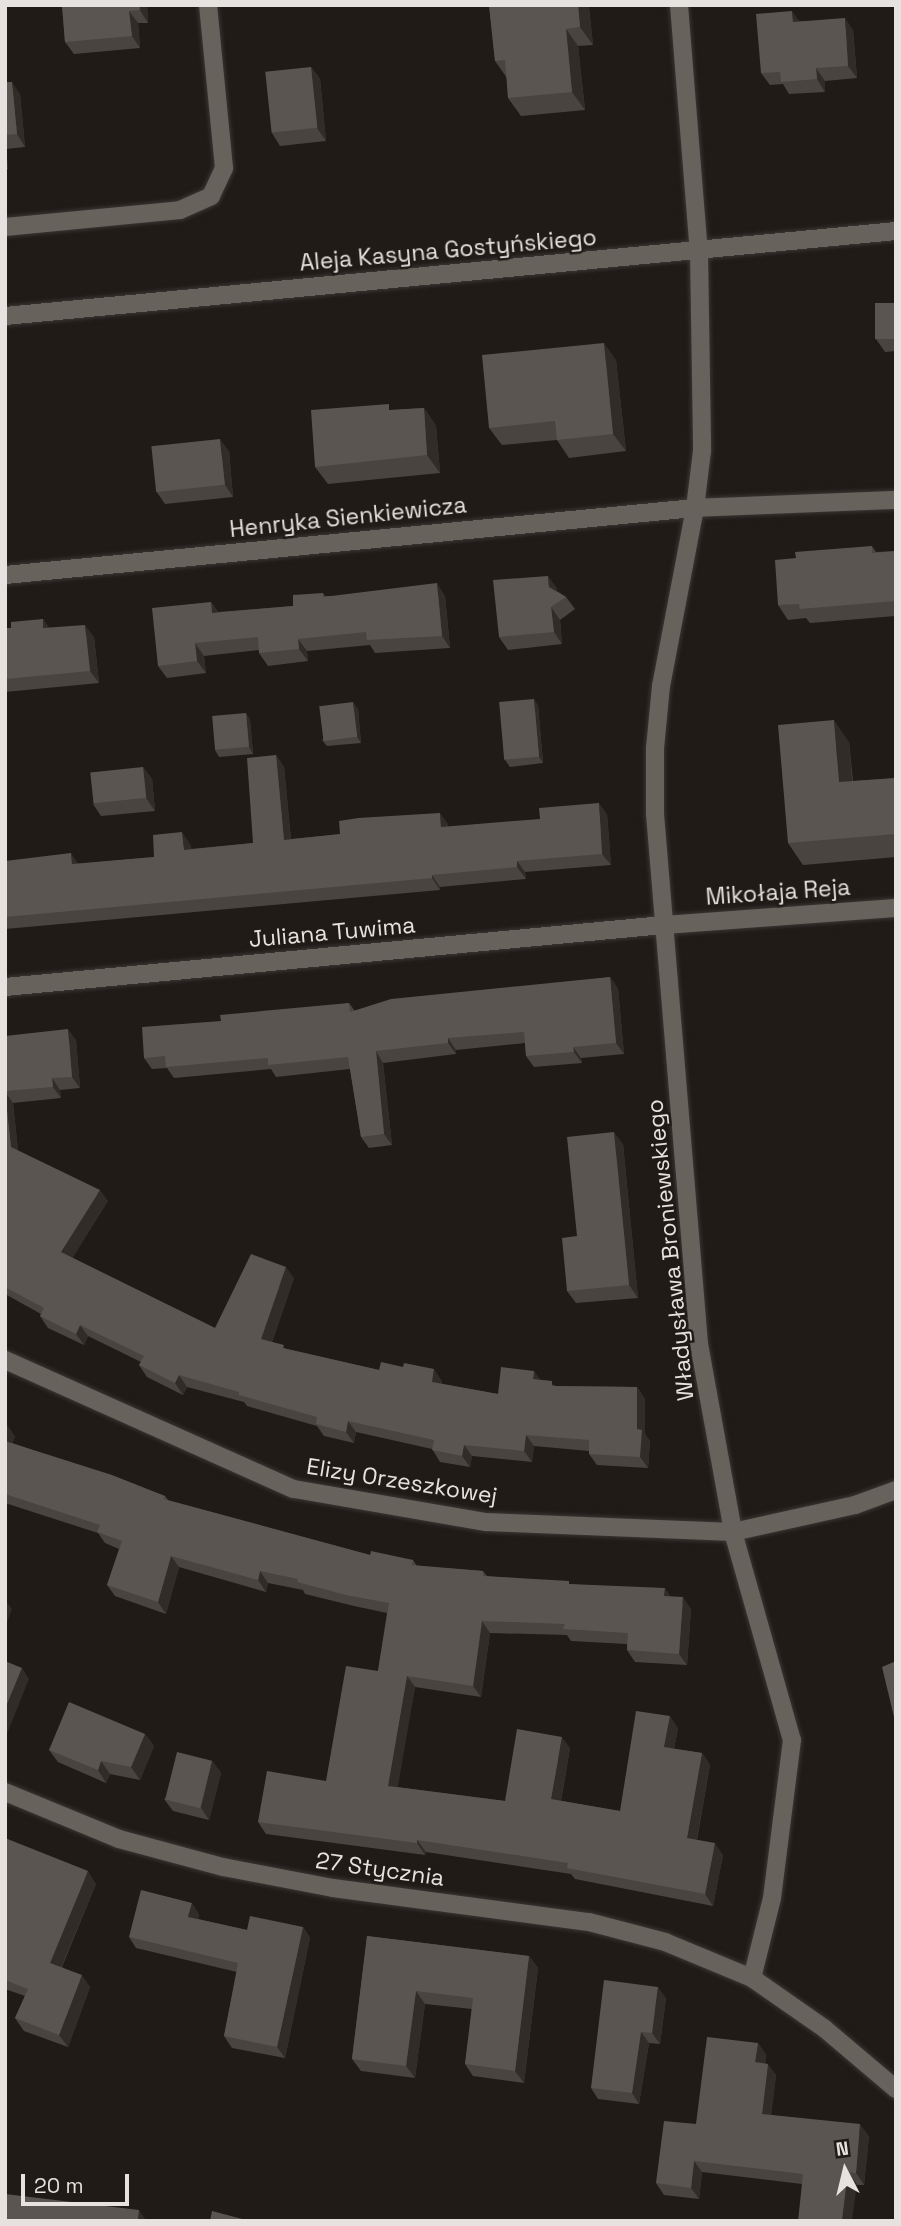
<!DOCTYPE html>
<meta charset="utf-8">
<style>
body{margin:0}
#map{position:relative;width:901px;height:2226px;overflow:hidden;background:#201b17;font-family:"Space Grotesk",sans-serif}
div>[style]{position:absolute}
.roads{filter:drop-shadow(0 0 2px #3a3634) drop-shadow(0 0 2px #3a3634)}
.street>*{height:18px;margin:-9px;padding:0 9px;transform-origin:9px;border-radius:9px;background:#67625c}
.secondary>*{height:18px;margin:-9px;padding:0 9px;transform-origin:9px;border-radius:9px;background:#67625c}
.wall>*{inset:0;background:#49443f}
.shaded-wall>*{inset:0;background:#312c28}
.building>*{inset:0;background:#5a5550;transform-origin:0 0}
span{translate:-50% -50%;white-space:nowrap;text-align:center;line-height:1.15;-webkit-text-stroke:5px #201b17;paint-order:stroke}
.street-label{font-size:23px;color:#e5e2df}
.frame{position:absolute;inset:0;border:7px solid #e5e2df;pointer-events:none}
.north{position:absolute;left:810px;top:2135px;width:70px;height:70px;-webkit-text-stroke:5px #201b17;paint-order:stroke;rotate:353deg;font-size:19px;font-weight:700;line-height:28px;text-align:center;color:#e5e2df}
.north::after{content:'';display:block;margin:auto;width:24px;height:32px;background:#e5e2df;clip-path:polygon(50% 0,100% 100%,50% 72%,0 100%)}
.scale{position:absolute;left:21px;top:2174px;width:108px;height:32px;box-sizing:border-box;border:4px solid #e5e2df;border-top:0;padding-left:9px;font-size:21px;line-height:24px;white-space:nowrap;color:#e5e2df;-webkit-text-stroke:5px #201b17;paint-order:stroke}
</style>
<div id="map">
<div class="roads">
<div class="street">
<div style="left:679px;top:5px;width:247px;rotate:85.4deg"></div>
<div style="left:699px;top:251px;width:200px;rotate:89.1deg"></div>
<div style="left:702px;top:451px;width:57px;rotate:97deg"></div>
<div style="left:695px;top:508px;width:181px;rotate:100.8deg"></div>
<div style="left:661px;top:686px;width:62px;rotate:95.5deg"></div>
<div style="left:655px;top:748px;width:66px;rotate:90deg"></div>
<div style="left:655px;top:814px;width:532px;rotate:85.25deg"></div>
<div style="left:699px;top:1344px;width:191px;rotate:79.7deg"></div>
<div style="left:733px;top:1532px;width:216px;rotate:74.2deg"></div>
<div style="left:792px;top:1740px;width:159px;rotate:97.2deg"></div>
<div style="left:772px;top:1898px;width:82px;rotate:104deg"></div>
<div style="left:5px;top:227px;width:176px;rotate:-5.5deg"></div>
<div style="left:180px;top:210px;width:34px;rotate:-24deg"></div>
<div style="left:211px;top:196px;width:31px;rotate:-65deg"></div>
<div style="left:224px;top:168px;width:164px;rotate:-95.6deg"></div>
<div style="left:5px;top:575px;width:693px;rotate:-5.55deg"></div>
<div style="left:695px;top:508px;width:201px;rotate:-2.3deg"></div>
<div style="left:5px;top:987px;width:661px;rotate:-5.38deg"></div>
<div style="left:663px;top:925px;width:234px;rotate:-4.2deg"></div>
<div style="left:5px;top:1360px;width:316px;rotate:24.1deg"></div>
<div style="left:294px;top:1489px;width:195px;rotate:9.8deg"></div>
<div style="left:486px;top:1522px;width:247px;rotate:2.3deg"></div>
<div style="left:733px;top:1532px;width:125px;rotate:-12.5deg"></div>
<div style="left:855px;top:1505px;width:44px;rotate:-20.1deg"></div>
<div style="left:5px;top:1792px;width:123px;rotate:22.4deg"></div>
<div style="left:119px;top:1839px;width:108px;rotate:15.1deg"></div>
<div style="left:223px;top:1867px;width:112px;rotate:10.8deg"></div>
<div style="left:333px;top:1888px;width:258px;rotate:7.6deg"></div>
<div style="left:589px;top:1922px;width:79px;rotate:14.7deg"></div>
<div style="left:665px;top:1942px;width:94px;rotate:22.5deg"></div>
<div style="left:752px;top:1978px;width:89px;rotate:34.9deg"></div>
<div style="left:825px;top:2029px;width:93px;rotate:40.2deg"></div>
</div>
<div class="secondary">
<div style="left:5px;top:316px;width:895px;rotate:-5.45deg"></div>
</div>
</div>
<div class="wall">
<div style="clip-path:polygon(62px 5px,147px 5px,148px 23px,138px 23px,140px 48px,74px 54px,65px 42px)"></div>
<div style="clip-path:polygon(489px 5px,587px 5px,589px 8px,593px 45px,578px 46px,585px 110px,521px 116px,508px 98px,507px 78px,495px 61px)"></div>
<div style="clip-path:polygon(799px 21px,853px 30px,857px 78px,825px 81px,825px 92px,789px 94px,783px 84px,770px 85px,761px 73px)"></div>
<div style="clip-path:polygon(311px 67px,320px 79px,326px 141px,280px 146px,272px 133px)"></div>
<div style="clip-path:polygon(5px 82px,20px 94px,25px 147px,6px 149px,8px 169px,5px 170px)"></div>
<div style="clip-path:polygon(896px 303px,896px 351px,885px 352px,876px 339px)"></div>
<div style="clip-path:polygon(616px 360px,626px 451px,569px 458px,557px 440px,502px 445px,489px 428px)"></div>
<div style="clip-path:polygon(424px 408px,436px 426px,440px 473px,328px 484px,315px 467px,393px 410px)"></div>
<div style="clip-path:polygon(229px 451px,233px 497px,165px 504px,156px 491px)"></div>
<div style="clip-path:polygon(872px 546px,876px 552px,896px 551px,896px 616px,810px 623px,806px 618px,788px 620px,778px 605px,796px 558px)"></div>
<div style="clip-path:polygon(557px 588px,557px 591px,566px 597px,575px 609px,560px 620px,562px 644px,508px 650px,499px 637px)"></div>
<div style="clip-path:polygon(323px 593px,325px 596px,445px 596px,450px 648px,375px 653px,370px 645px,307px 651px,308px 661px,268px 666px,259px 653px,259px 650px,204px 656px,206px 673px,167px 678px,158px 666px,211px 602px,218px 612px,293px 606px)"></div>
<div style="clip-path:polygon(43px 619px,49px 628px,94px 637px,99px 683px,5px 692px,5px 628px,11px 628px)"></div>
<div style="clip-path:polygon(538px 705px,543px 763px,510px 767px,505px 760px)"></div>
<div style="clip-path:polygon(358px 709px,361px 743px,327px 746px,322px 740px)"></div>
<div style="clip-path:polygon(246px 713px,250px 720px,253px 754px,219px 757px,215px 750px)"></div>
<div style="clip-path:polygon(849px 742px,853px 781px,896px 778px,896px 857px,803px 865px,788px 843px)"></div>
<div style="clip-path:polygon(276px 755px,284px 767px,291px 839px,448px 824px,448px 827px,607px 814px,611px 865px,525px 872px,526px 879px,440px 887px,440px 890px,5px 929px,5px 861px,78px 864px,154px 857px,190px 844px,191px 849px,253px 843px)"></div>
<div style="clip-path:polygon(143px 767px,152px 779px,155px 811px,101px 816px,93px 804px)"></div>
<div style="clip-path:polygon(610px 977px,618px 989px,624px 1054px,581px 1058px,582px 1063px,534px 1067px,526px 1056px,525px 1043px,456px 1050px,456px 1054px,383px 1063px,392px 1145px,369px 1148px,361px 1137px,350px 1069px,276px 1077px,271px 1069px,174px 1078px,167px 1068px,152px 1069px,144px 1058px,221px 1021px,349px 1003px,355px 1011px)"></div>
<div style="clip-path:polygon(5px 1033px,6px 1036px,76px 1040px,80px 1088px,60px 1090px,61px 1098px,13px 1103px,18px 1151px,108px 1201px,72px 1258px,215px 1328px,294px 1278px,272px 1342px,286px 1349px,379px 1370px,442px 1381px,442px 1384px,498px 1394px,534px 1371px,540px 1380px,556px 1386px,637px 1387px,645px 1399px,645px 1434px,650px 1441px,648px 1468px,597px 1465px,589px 1454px,589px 1451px,534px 1446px,532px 1462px,472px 1456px,470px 1467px,440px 1462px,432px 1449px,356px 1432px,354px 1443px,324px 1436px,317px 1426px,247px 1406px,244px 1402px,187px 1387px,183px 1395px,147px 1377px,139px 1365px,141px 1362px,88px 1336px,84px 1345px,48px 1328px,40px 1316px,41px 1314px,5px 1294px)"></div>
<div style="clip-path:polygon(623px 1144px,638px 1298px,576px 1303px,567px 1291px,577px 1236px)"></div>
<div style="clip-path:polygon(5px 1424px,7px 1425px,15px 1437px,12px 1443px,165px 1496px,169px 1501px,370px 1555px,413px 1560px,417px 1566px,483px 1571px,487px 1576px,571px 1584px,670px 1597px,691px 1609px,687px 1665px,635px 1662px,627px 1650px,627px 1644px,571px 1641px,567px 1635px,490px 1633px,481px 1697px,415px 1687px,397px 1787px,505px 1801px,570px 1748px,561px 1801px,620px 1811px,678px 1728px,674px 1749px,702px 1753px,710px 1765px,697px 1840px,723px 1855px,713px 1906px,575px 1879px,571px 1874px,426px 1852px,425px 1855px,266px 1834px,258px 1822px,326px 1781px,378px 1671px,387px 1613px,354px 1606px,305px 1594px,303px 1590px,268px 1583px,266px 1592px,179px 1567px,166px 1614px,115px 1596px,107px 1585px,119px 1549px,105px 1543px,98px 1533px,5px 1503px)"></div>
<div style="clip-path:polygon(145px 1734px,154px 1746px,140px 1780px,110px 1774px,106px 1783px,58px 1762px,49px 1750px)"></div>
<div style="clip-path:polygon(212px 1761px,221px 1773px,209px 1820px,173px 1811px,164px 1799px)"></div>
<div style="clip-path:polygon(5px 1838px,96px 1884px,62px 1967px,90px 1987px,68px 2047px,24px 2031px,15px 2018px,25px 1996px,5px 1989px)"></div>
<div style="clip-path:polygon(199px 1914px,198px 1919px,247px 1930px,303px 1927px,310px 1938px,285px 2058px,232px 2048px,224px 2036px,237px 1972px,136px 1948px,129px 1937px)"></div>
<div style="clip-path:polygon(367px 1936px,529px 1956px,538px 1968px,524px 2083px,473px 2076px,465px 2064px,472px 2009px,425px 2004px,415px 2078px,361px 2071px,352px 2059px)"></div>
<div style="clip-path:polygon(666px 1998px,660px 2044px,649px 2043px,639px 2104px,598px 2099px,591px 2088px)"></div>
<div style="clip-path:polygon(758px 2043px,766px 2055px,765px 2063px,776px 2075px,771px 2115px,869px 2136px,864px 2185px,802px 2184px,702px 2172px,699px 2199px,664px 2195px,656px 2183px,696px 2124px)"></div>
</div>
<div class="shaded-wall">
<div style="clip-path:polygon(139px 5px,147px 5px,148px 23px,140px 10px)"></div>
<div style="clip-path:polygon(578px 5px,587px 5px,589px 8px,593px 45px,580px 27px)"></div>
<div style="clip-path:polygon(129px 11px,138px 23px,140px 48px,132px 36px)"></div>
<div style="clip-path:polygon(792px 11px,801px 23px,793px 22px)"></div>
<div style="clip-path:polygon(845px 18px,853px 30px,857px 78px,848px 66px)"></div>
<div style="clip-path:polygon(566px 29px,578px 46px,585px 110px,572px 92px)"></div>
<div style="clip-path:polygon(311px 67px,320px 79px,326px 141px,317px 128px)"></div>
<div style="clip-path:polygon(816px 68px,825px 81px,825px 92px,817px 79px)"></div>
<div style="clip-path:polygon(12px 82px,20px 94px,25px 147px,17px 134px)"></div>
<div style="clip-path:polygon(5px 147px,6px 149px,8px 169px,5px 165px)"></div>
<div style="clip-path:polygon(604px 343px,616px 360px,626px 451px,613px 434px)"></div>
<div style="clip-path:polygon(424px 408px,436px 426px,440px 473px,427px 455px)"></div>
<div style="clip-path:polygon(220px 439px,229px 451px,233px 497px,225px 485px)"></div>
<div style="clip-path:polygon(548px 576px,557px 588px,558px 599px,549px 587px)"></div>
<div style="clip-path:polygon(437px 583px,445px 596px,450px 648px,442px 636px)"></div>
<div style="clip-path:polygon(211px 602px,220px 615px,212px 613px)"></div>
<div style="clip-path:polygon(551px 607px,560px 620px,562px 644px,554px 632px)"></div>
<div style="clip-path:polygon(43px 619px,51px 631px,43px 628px)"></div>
<div style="clip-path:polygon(85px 625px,94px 637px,99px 683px,90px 671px)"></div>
<div style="clip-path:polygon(298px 639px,307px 651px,308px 661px,299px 649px)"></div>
<div style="clip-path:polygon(195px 643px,204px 656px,206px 673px,197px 661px)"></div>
<div style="clip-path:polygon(534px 699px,538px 705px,543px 763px,539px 757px)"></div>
<div style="clip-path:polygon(353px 702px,358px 709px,361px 743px,357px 737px)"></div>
<div style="clip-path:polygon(246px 713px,250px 720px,253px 754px,249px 747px)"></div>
<div style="clip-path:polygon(834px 720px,849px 742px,854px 804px,839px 782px)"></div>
<div style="clip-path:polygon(276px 755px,284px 767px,292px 851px,284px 840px)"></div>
<div style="clip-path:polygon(143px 767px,152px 779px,155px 811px,146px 798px)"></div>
<div style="clip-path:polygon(599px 803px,607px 814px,611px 865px,602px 854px)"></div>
<div style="clip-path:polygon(440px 813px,448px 824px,449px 839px,441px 827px)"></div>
<div style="clip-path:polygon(182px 832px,190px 844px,192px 862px,184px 850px)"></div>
<div style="clip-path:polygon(71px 853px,79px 865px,72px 864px)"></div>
<div style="clip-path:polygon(517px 861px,525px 872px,526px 879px,517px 867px)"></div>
<div style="clip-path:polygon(432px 875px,440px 887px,440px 890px,432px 878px)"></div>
<div style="clip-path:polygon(610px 977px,618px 989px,624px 1054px,616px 1043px)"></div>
<div style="clip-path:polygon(68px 1029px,76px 1040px,80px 1088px,72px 1077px)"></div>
<div style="clip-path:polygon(448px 1038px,456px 1050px,456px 1054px,448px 1043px)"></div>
<div style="clip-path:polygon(573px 1047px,581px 1058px,582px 1063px,574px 1052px)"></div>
<div style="clip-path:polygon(376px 1051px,383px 1063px,392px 1145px,384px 1134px)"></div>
<div style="clip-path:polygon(52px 1078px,60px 1090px,61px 1098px,53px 1087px)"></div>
<div style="clip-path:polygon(5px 1092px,13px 1103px,19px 1159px,11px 1147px)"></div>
<div style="clip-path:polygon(614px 1132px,623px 1144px,638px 1298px,629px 1285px)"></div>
<div style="clip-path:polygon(100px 1190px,108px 1201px,69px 1264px,61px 1252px)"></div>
<div style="clip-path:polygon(286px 1267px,294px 1278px,269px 1350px,261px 1339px)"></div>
<div style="clip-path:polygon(80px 1325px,88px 1336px,84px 1345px,76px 1334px)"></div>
<div style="clip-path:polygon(434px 1369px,442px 1381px,440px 1393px,432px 1382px)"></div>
<div style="clip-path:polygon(534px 1371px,542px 1382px,533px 1379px)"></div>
<div style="clip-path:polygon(179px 1375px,187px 1387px,183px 1395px,175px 1383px)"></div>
<div style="clip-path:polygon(637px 1387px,645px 1399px,645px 1434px,650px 1441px,648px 1468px,640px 1457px,637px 1429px)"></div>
<div style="clip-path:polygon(348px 1421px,356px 1432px,354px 1443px,346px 1432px)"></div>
<div style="clip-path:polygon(7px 1425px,15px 1437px,8px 1451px,5px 1447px,5px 1429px)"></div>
<div style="clip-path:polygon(526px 1435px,534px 1446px,532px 1462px,524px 1451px)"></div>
<div style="clip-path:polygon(464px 1445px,472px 1456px,470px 1467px,462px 1456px)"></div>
<div style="clip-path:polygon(171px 1556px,179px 1567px,166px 1614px,158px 1602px)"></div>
<div style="clip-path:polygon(260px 1571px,268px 1583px,266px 1592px,258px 1580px)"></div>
<div style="clip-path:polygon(665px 1588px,673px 1600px,664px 1596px)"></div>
<div style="clip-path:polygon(683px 1597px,691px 1609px,687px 1665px,679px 1654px)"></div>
<div style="clip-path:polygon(5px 1600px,12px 1609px,5px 1628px)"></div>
<div style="clip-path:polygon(482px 1621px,490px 1633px,481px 1697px,473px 1686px)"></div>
<div style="clip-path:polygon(22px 1668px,29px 1679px,5px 1739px,5px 1709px)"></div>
<div style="clip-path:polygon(407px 1676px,415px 1687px,396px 1798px,388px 1786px)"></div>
<div style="clip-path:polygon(670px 1716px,678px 1728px,672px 1759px,664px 1747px)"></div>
<div style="clip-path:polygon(145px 1734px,154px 1746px,140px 1780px,131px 1767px)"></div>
<div style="clip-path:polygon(562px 1737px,570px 1748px,559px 1811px,551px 1799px)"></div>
<div style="clip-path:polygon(702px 1753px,710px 1765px,695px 1849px,687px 1838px)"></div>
<div style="clip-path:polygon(101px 1761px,110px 1774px,106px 1783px,98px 1770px)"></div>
<div style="clip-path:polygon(212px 1761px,221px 1773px,209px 1820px,201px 1808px)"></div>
<div style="clip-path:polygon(417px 1840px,426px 1852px,425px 1855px,417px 1843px)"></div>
<div style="clip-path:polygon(715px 1843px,723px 1855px,713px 1906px,705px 1894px)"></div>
<div style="clip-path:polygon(88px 1871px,96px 1884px,58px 1975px,50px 1963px)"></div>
<div style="clip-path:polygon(192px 1903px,199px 1914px,195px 1928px,188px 1917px)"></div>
<div style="clip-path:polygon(303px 1927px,310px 1938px,285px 2058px,277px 2047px)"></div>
<div style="clip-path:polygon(529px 1956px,538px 1968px,524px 2083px,515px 2071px)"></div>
<div style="clip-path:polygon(82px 1975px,90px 1987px,68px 2047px,59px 2035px)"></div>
<div style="clip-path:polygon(658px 1987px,666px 1998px,660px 2044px,652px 2033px)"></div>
<div style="clip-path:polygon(416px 1991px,425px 2004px,415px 2078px,406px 2066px)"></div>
<div style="clip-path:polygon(641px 2032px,649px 2043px,639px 2104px,632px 2093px)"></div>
<div style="clip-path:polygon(758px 2043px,766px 2055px,763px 2074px,755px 2062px)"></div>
<div style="clip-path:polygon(768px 2064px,776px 2075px,770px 2126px,762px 2114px)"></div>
<div style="clip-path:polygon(860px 2124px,869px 2136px,864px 2185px,856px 2173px)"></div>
<div style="clip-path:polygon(694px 2161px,702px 2172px,699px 2199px,691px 2188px)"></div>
<div style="clip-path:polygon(848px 2172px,857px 2184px,852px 2221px,842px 2221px)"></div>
<div style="clip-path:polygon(139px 2210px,146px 2220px,146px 2221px,138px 2221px)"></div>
</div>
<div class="building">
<div style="clip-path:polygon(62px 5px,139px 5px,140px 10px,129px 11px,132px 36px,65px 42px)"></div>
<div style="clip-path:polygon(489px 5px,578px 5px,580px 27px,566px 29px,572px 92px,508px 98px,505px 60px,495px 61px)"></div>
<div style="clip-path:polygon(792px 11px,793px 22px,845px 18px,848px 66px,816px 68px,817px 79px,781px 82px,780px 72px,761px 73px,756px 14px)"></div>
<div style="left:311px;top:67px;width:61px;height:46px;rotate:84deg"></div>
<div style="clip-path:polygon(5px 82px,12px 82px,17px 134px,5px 135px)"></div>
<div style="left:896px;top:303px;width:36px;height:21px;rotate:90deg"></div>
<div style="clip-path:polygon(604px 343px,613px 434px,557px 440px,555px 421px,489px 428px,482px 355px)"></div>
<div style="clip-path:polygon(389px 404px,389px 410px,424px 408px,427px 455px,315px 467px,311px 410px)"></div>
<div style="left:220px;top:439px;width:46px;height:69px;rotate:84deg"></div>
<div style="clip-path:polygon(872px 546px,872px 553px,896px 551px,896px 601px,800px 609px,799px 604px,778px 605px,775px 560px,796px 558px,795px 552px)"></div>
<div style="clip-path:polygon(548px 576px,549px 587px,566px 597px,551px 607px,554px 632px,499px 637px,493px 580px)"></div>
<div style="clip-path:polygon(437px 583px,442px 636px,367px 640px,366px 632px,298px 639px,299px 649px,259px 653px,258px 637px,195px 643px,197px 661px,158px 666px,152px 608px,211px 602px,212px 613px,293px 606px,293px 595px,323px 593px,323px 597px)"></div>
<div style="clip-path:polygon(43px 619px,43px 628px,85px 625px,90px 671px,5px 679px,5px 628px,11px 628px,11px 622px)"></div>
<div style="left:534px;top:699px;width:58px;height:35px;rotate:85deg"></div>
<div style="left:353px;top:702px;width:35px;height:34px;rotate:83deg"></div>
<div style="left:246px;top:713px;width:34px;height:34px;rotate:85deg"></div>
<div style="clip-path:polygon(834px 720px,839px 782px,896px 778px,896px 834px,788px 843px,778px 725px)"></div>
<div style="clip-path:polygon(276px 755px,284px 840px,340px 834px,339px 821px,358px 818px,440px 813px,441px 827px,540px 819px,539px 808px,599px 803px,602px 854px,517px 861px,517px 867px,432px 875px,432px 878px,5px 917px,5px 861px,71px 853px,72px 864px,154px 857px,153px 835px,182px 832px,184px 850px,253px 843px,247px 758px)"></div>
<div style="left:143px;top:767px;width:31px;height:53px;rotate:84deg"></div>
<div style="clip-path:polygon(610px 977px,616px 1043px,573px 1047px,574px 1052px,526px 1056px,524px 1032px,448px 1038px,448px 1043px,376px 1051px,384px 1134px,361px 1137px,348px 1057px,268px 1065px,268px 1058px,166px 1067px,165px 1056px,144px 1058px,142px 1027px,221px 1021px,220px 1015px,349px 1003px,350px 1012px,391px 999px)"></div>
<div style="clip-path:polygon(68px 1029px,72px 1077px,52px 1078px,53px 1087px,5px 1091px,5px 1036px)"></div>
<div style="clip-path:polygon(5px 1092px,11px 1147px,100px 1190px,61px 1252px,215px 1328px,251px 1254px,286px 1267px,261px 1339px,284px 1345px,283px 1348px,379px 1370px,381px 1362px,403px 1367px,404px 1363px,434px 1369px,432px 1382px,498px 1394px,501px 1367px,534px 1371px,533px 1379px,552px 1381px,552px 1386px,637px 1387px,637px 1429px,642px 1430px,640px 1457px,589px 1454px,589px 1440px,526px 1435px,524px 1451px,464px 1445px,462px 1456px,432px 1450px,434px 1440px,348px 1421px,346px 1432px,316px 1424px,317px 1417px,239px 1395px,239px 1392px,179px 1375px,175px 1383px,139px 1365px,144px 1356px,80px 1325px,76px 1334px,40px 1316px,44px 1308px,5px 1287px)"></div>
<div style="clip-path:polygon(614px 1132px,629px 1285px,567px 1291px,562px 1238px,577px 1236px,567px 1137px)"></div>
<div style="clip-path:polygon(5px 1441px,112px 1475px,165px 1496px,164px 1499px,370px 1555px,371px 1551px,413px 1560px,412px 1565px,483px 1571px,483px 1576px,569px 1581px,569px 1584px,665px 1588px,664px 1596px,683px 1597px,679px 1654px,627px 1650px,628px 1633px,563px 1629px,565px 1624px,482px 1621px,473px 1686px,407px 1676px,388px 1786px,505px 1801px,517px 1729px,562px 1737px,551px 1799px,620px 1811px,636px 1711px,670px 1716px,664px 1747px,702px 1753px,687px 1838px,715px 1843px,705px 1894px,567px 1868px,568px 1863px,417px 1840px,417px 1843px,258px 1822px,267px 1771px,326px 1781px,346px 1666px,378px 1671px,389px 1603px,346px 1595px,297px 1582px,298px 1579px,260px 1571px,258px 1580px,171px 1556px,158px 1602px,107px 1585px,122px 1541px,97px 1532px,100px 1525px,5px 1494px)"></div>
<div style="clip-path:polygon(5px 1661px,22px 1668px,5px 1709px)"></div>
<div style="clip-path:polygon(896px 1661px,896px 1716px,894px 1717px,882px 1667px)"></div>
<div style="clip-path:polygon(69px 1702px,145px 1734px,131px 1767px,101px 1761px,98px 1770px,49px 1750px)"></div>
<div style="left:177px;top:1752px;width:36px;height:49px;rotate:14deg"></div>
<div style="clip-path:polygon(5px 1838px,88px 1871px,50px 1963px,82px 1975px,59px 2035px,15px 2018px,28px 1989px,5px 1980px)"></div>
<div style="clip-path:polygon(141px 1890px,192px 1903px,188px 1917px,247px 1930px,250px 1916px,303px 1927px,277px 2047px,224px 2036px,238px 1963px,129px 1937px)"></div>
<div style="clip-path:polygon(367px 1936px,529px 1956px,515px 2071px,465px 2064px,473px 1998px,416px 1991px,406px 2066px,352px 2059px)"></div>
<div style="clip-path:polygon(604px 1980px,658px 1987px,652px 2033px,641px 2032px,632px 2093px,591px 2088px)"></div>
<div style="clip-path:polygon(707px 2037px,758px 2043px,755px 2062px,768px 2064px,762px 2114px,860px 2124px,856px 2173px,848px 2172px,842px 2221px,798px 2221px,803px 2174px,694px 2161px,691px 2188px,656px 2183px,664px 2121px,696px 2124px)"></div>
<div style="clip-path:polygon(5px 2194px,139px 2210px,138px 2221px,5px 2221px)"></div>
<div style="clip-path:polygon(212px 2211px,250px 2221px,210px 2221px)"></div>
</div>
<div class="street-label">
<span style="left:448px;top:250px;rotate:-5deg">Aleja Kasyna Gostyńskiego</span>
<span style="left:348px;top:517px;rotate:-6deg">Henryka Sienkiewicza</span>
<span style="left:778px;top:892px;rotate:-4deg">Mikołaja Reja</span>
<span style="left:332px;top:932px;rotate:-5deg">Juliana Tuwima</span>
<span style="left:670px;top:1250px;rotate:-96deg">Władysława Broniewskiego</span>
<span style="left:402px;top:1481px;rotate:9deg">Elizy Orzeszkowej</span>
<span style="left:380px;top:1869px;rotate:8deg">27 Stycznia</span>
</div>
<div class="frame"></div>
<div class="north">N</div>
<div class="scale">20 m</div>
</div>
